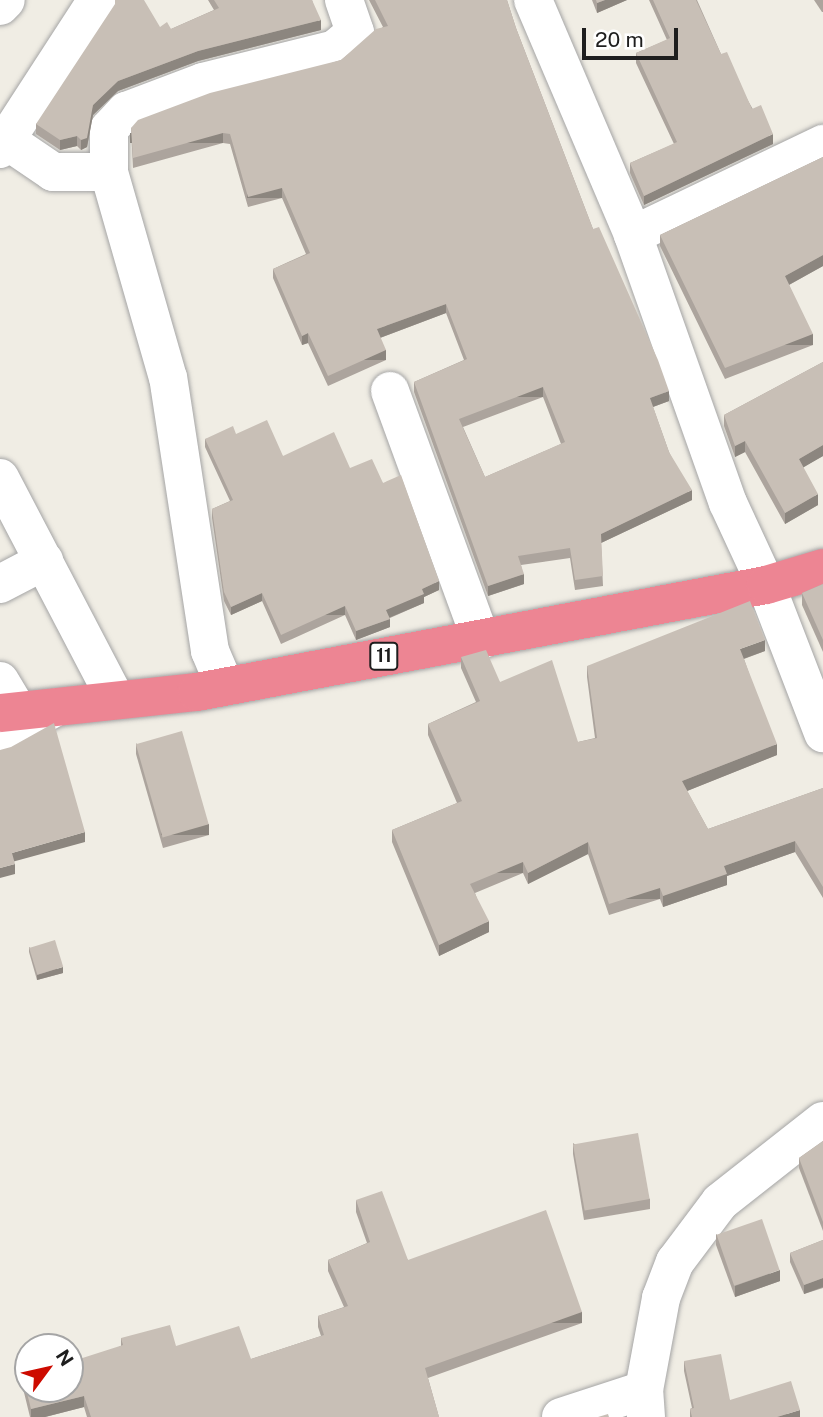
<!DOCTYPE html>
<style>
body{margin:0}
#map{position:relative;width:823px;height:1417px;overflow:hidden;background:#f0ede4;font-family:"Public Sans",sans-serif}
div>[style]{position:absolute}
.roads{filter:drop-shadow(0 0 2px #a5a5a5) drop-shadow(0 0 2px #a5a5a5)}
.minor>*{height:38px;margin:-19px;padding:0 19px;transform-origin:19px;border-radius:19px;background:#fff}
.highway>*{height:38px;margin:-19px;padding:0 19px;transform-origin:19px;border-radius:19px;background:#ed8593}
.wall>*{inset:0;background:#aca49d}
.shaded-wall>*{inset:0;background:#8c867f;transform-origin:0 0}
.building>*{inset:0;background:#c8bfb6;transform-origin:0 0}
span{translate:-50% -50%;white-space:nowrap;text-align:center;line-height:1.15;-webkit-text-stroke:6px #fff;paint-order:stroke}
.shield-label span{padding:2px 5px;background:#fff;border:2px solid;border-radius:5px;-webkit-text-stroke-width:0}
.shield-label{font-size:18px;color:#1e1e1e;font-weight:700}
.north{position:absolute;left:14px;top:1333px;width:70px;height:70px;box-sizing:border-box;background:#fff;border:2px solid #a5a5a5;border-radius:50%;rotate:57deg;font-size:19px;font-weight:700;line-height:28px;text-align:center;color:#1e1e1e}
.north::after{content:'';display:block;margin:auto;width:24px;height:32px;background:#cd0b00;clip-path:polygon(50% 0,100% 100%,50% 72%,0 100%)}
.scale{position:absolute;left:582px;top:28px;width:96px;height:32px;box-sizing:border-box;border:4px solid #1e1e1e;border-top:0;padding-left:9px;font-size:21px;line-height:24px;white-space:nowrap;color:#1e1e1e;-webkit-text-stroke:5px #fff;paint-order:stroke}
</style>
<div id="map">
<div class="roads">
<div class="minor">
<div style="left:533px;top:0;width:255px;rotate:66.9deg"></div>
<div style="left:633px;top:235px;width:284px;rotate:70.5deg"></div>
<div style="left:728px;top:503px;width:90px;rotate:65.1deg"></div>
<div style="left:766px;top:585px;width:159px;rotate:68.9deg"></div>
<div style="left:0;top:6px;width:8px;rotate:-45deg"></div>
<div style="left:0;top:136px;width:7px;rotate:34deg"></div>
<div style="left:6px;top:140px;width:167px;rotate:-57deg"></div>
<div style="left:0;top:149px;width:11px;rotate:-56deg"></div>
<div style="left:6px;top:140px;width:57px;rotate:34.2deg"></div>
<div style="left:53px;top:172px;width:56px"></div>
<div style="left:633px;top:235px;width:211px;rotate:-25.6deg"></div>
<div style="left:390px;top:391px;width:265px;rotate:69.9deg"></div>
<div style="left:0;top:478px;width:250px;rotate:62.4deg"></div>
<div style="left:0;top:584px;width:50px;rotate:-27.6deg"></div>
<div style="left:0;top:681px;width:35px;rotate:59deg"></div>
<div style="left:224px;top:684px;width:36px;rotate:-113deg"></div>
<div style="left:210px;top:651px;width:276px;rotate:-98.7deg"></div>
<div style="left:168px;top:378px;width:214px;rotate:-106deg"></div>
<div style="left:109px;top:172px;width:43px;rotate:-90deg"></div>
<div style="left:109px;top:129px;width:25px;rotate:-47deg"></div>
<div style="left:126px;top:111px;width:82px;rotate:-20.6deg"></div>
<div style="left:203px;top:82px;width:136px;rotate:-14deg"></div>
<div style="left:335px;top:49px;width:26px;rotate:-40deg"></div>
<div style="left:355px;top:32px;width:34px;rotate:-109deg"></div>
<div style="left:0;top:738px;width:62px;rotate:-29.1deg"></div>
<div style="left:561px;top:1417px;width:87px;rotate:-18deg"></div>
<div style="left:646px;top:1417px;width:27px;rotate:-94deg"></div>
<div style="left:644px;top:1390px;width:94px;rotate:-79.5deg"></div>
<div style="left:661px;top:1298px;width:39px;rotate:-69deg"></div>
<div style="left:675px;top:1262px;width:75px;rotate:-53.1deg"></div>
<div style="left:720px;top:1202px;width:131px;rotate:-38.2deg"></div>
</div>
<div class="highway">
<div style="left:0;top:713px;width:198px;rotate:-6.1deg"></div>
<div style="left:197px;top:692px;width:579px;rotate:-10.65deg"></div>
<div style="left:766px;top:585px;width:59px;rotate:-16.6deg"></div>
</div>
</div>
<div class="wall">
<div style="clip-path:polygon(208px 0,312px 0,321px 30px,198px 61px,118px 91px,93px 115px,87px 147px,81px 150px,77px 146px,60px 150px,36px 134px,36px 124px,160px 27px,171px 29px,214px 10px)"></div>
<div style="clip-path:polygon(evenodd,369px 0,507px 0,516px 28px,593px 229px,669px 401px,653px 407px,669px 452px,692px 500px,601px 543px,603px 586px,575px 590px,570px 558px,521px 565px,524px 584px,488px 596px,414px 392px,414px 382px,464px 360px,446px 313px,380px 338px,386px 360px,328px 386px,308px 343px,302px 345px,273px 278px,273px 269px,306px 254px,282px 198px,248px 207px,230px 144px,223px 143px,133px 168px,131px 128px,341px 60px,383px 27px,369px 0,543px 397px,561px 444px,485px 477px,463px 427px,543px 397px)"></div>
<div style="clip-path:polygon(592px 0,627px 0,597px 13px)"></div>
<div style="clip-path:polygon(649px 0,698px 0,697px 0,721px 54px,773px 144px,644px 205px,630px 173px,630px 163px,674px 144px,636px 63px,636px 53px,667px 40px)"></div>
<div style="clip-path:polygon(814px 0,823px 0,823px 12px,822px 12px)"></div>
<div style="clip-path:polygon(823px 157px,823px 266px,789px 285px,813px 345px,725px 379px,660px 246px,660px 235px)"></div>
<div style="clip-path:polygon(823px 362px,823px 456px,803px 467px,818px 505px,785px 524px,745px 452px,735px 457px,724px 426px,724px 415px)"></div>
<div style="clip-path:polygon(236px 434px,283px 456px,350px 468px,383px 483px,439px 590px,424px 597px,424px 603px,390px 618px,390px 627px,356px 640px,345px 615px,281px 644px,262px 601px,231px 615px,224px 601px,212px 518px,212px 509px,230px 501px,205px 447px,205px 439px)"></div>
<div style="clip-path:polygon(823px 584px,823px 652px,802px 605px,802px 593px)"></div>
<div style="clip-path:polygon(765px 651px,744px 659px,777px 755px,687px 791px,708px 829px,823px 788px,823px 898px,795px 852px,727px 876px,727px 885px,663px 907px,660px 899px,609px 915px,588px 854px,528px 884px,523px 873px,475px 893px,489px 932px,439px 956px,392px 842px,392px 830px,457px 803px,428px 735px,428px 724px,476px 702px,461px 668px,461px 657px,500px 682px,578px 742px,595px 738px,587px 677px,587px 666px)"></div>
<div style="clip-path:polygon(136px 743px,209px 835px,163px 848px,136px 754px)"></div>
<div style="clip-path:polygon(29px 947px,63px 973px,37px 980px,29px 952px)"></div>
<div style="clip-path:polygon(823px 1141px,823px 1231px,799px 1168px,799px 1158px)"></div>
<div style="clip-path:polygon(573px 1143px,650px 1199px,650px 1209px,584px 1220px,573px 1154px)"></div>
<div style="clip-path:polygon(356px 1200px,408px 1260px,582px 1323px,428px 1378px,439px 1417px,87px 1417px,84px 1407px,45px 1417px,30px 1417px,20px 1376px,20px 1365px,28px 1389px,121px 1346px,121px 1338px,176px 1346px,251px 1359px,321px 1336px,318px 1327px,318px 1316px,344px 1307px,328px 1271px,328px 1260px,367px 1243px,356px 1212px)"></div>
<div style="clip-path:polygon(716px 1234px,780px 1281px,735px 1297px,716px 1245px)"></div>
<div style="clip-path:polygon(823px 1240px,823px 1288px,804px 1294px,790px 1262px,790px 1253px)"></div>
<div style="clip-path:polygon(684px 1361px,730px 1400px,800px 1417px,690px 1417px,690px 1409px,692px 1408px,684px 1371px)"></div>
</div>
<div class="shaded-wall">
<div style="clip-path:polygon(605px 0,627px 0,597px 13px,597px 3px)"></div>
<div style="clip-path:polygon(321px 20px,321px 30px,198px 61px,118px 91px,93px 115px,87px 147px,81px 150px,81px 140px,93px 105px,118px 81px,198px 51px)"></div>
<div style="left:223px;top:133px;width:10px;height:93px;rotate:90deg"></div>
<div style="clip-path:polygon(773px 134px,773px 144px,644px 205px,644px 196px)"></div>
<div style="clip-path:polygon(77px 136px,77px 146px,60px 150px,60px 140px)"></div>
<div style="left:282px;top:188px;width:10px;height:35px;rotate:90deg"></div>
<div style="clip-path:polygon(823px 255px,823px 266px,785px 287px,785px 276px)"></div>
<div style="clip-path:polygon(446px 304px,446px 313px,377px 339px,377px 329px)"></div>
<div style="clip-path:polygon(308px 333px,308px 343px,302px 345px,302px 336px)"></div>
<div style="left:813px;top:334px;width:11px;height:94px;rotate:90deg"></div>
<div style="left:386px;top:350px;width:10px;height:64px;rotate:90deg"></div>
<div style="left:543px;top:387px;width:10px;height:90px;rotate:90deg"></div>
<div style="clip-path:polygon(669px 391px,669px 401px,650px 408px,650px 398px)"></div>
<div style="clip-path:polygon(745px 441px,745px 452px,735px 457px,735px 446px)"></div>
<div style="clip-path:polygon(823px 445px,823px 456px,799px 470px,799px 459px)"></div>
<div style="clip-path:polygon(692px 490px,692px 500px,601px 543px,601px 534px)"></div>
<div style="clip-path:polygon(818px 494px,818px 505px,785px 524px,785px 513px)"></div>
<div style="clip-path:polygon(524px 574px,524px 584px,488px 596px,488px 586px)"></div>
<div style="clip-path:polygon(439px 581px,439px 590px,424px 597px,424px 603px,386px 619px,386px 610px,422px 589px)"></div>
<div style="clip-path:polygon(262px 593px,262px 601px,231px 615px,231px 607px)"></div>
<div style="left:345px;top:606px;width:9px;height:70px;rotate:90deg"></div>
<div style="clip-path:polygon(390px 619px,390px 627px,356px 640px,356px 631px)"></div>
<div style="clip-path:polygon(765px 640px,765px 651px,740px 660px,740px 649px)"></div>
<div style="clip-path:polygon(777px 744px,777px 755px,682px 793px,682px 781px)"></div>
<div style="left:209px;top:824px;width:11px;height:48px;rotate:90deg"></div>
<div style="clip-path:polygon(85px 832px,85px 842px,12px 862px,12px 853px)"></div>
<div style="clip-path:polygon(795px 841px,795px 852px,727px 876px,727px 885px,663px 907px,663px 896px,724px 866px)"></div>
<div style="clip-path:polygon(588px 842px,588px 854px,528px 884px,528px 873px)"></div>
<div style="left:523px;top:862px;width:11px;height:57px;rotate:90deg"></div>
<div style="clip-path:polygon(15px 864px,15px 874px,0 878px,0 868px)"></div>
<div style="left:660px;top:888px;width:11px;height:53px;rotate:90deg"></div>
<div style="clip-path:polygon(489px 921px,489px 932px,439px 956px,439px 945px)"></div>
<div style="clip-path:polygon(63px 967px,63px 973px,37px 980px,37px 975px)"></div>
<div style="clip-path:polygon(780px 1270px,780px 1281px,735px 1297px,735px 1286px)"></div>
<div style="clip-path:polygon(823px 1278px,823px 1287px,804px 1294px,804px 1285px)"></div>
<div style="left:582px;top:1312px;width:11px;height:167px;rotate:90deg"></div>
<div style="clip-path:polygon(84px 1396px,84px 1407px,45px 1417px,31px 1417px,31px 1409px)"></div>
<div style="clip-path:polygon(800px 1410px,800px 1417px,777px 1417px)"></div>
</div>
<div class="building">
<div style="clip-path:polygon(115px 0,144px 0,160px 27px,167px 22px,171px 29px,219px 8px,214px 0,312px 0,321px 20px,198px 51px,118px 81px,93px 105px,87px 138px,81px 140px,77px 136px,60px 140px,36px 124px,115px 4px)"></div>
<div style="clip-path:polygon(evenodd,375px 0,507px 0,516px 28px,593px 229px,599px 227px,658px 360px,669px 391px,650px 398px,669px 452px,692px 490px,601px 534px,603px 576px,575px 580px,570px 548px,518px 556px,524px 574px,488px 586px,414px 382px,467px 359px,446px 304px,377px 329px,386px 350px,328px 376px,308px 333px,302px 336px,273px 269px,310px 253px,282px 188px,248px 197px,230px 134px,223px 133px,133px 158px,131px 128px,138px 120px,210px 93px,341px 60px,376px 29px,388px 26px,375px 0,543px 387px,565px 442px,485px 477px,459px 419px,543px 387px)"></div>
<div style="clip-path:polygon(596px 0,605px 0,597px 3px)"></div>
<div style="clip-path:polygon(653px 0,696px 0,721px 54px,727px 52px,752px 109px,761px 105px,773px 134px,644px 196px,630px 163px,677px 142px,636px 53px,670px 38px)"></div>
<div style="clip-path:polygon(823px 157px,823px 255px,785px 276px,813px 334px,725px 368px,660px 235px)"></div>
<div style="clip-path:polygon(823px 362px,823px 445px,799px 459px,818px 494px,785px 513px,745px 441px,735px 446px,724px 415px)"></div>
<div style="clip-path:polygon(267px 420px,283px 456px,334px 432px,350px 468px,372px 459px,383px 483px,401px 475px,439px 581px,422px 589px,424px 594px,386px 610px,390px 619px,356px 631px,345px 606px,281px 635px,262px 593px,231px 607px,224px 592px,212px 509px,233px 500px,205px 439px,233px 426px,236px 434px)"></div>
<div style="clip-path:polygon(823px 584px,823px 640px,802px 593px)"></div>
<div style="clip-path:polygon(750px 601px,765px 640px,740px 649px,777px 744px,682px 781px,708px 829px,823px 788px,823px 887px,795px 841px,724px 866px,727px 874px,663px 896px,660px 888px,609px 904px,588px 842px,528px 873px,523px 862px,470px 884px,489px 921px,439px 945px,392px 830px,462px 801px,428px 724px,480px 701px,461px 657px,486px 650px,500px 682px,552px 660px,578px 742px,597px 738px,587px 666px)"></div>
<div style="clip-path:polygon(54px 723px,85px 832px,12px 853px,15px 864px,0 868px,0 750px,11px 747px)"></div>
<div style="left:182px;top:731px;width:97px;height:48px;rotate:74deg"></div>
<div style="left:55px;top:940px;width:28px;height:27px;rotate:73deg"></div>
<div style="left:638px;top:1133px;width:67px;height:66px;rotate:80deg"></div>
<div style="clip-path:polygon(823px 1141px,823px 1222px,799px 1158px)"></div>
<div style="clip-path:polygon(382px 1191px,408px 1260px,546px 1210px,582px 1312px,425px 1368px,439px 1417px,91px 1417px,84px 1396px,31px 1409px,20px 1365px,28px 1363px,28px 1389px,70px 1389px,70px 1362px,123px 1345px,121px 1338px,170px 1325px,176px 1346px,239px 1326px,251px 1359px,324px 1335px,318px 1316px,348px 1306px,328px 1260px,370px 1242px,356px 1200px)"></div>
<div style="left:762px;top:1219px;width:54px;height:48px;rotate:71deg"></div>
<div style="clip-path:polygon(823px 1240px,823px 1278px,804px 1285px,790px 1253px)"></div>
<div style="clip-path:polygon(721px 1354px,730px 1400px,791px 1381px,800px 1410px,777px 1417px,692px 1417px,690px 1409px,694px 1408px,684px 1361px)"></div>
<div style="clip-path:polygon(608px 1414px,609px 1417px,598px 1417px)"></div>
</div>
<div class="shield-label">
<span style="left:384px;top:656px">11</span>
</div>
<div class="north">N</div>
<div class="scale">20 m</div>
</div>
